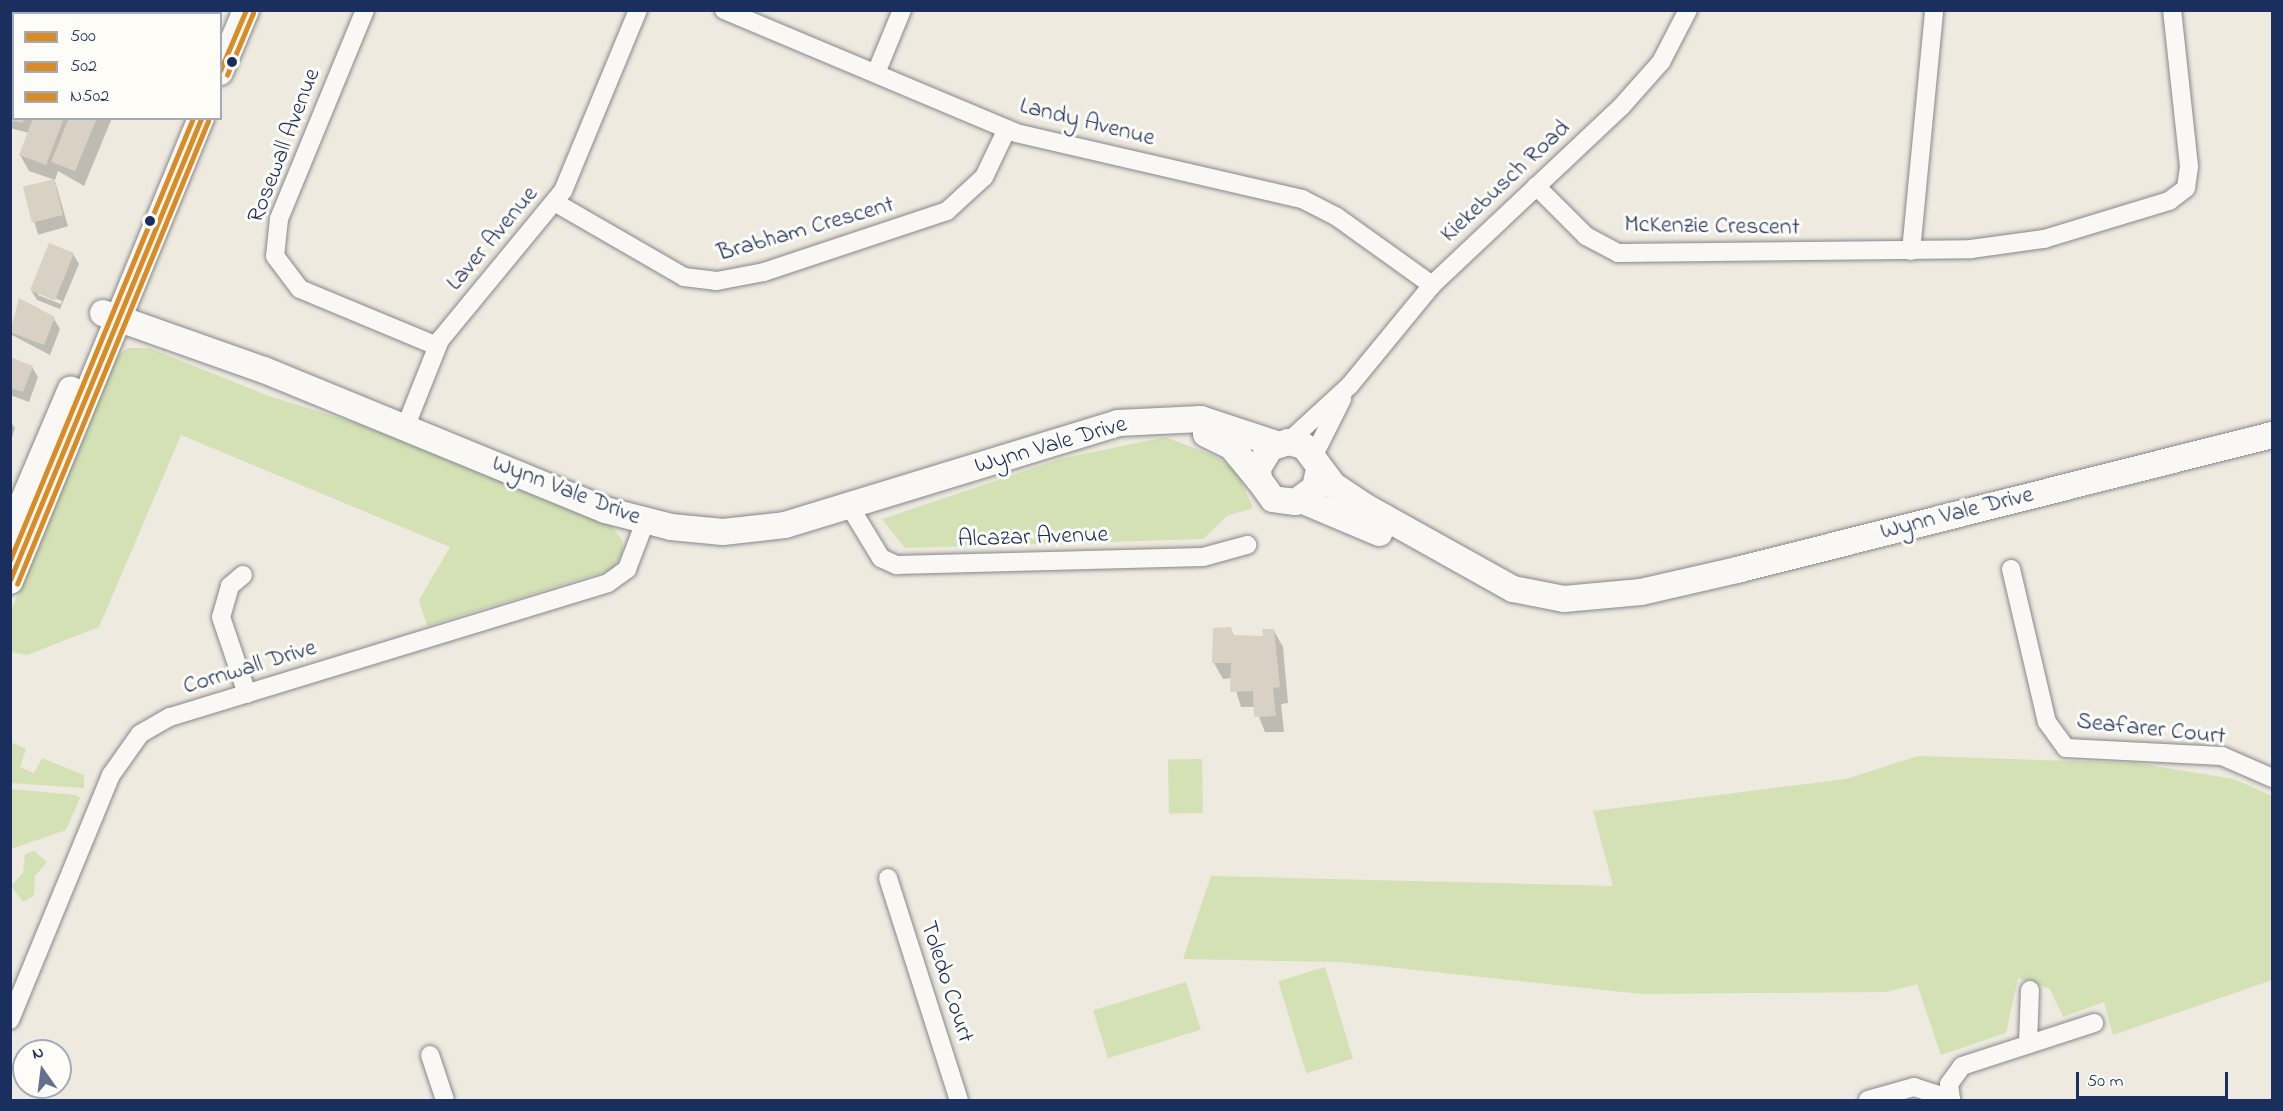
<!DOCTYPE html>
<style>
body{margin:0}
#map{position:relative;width:2283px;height:1111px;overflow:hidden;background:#eeeae0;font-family:"Indie Flower",sans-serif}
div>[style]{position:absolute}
.green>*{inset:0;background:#d3e1b4;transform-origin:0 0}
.shadow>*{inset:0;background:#0003;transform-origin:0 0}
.building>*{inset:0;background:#d9d2c4;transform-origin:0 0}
.roads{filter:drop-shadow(0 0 2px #86888c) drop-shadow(0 0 2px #86888c)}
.street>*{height:18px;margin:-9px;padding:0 9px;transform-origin:9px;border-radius:9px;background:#f9f8f5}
.secondary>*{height:26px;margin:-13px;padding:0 13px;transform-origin:13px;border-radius:13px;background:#f9f8f5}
.bus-1>*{height:4.5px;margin:-2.25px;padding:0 2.25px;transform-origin:2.25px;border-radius:2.25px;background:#d88c28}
.bus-2>*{height:4.5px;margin:-2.25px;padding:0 2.25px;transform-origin:2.25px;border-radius:2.25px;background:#d88c28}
.bus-3>*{height:4.5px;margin:-2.25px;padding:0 2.25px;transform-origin:2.25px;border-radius:2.25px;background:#d88c28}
.dots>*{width:16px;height:16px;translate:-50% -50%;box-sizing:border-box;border:3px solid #fdfcf7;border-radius:50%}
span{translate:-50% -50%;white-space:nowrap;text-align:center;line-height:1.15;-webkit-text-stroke:6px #fdfcf7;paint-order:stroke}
.street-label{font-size:24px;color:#1b2f5e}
.frame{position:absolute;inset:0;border:12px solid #1b2f5e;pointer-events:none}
.legend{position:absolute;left:12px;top:12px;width:210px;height:108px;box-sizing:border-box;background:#fdfcf7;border:2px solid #a3aaba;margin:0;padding:8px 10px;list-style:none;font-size:18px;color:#1b2f5e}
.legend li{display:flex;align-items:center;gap:12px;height:30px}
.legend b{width:30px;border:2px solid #a3aaba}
.north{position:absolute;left:12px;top:1039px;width:60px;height:60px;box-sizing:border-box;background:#fdfcf7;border:2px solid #a3aaba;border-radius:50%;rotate:346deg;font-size:16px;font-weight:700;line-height:24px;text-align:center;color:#1b2f5e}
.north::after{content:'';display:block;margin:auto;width:21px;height:27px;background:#65708c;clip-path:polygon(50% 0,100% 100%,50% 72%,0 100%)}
.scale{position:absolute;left:2076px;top:1072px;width:152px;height:27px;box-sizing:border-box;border:3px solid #1b2f5e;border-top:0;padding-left:8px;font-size:18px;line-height:21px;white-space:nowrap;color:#1b2f5e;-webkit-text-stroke:4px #fdfcf7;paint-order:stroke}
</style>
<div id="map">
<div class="green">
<div style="clip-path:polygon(127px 348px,149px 348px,269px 396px,371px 428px,611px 525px,622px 540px,623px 553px,613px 569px,427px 626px,419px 600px,450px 547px,181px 435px,99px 627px,27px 655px,11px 652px,11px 611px,114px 358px)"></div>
<div style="clip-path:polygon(1165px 437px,1215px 456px,1237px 472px,1253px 508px,1227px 516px,1203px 539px,905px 548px,882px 519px,1060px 459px)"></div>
<div style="clip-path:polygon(11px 742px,26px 749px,20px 767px,34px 773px,42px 758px,84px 775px,84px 788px,11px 783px)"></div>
<div style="clip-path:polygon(1918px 756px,2136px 763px,2234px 779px,2272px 796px,2272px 980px,2113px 1035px,2104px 1002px,2063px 1017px,2050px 989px,2018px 978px,2006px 1033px,1941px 1055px,1917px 984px,1887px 992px,1642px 994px,1341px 962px,1183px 959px,1211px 876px,1613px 886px,1593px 811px,1846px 779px)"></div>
<div style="left:1202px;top:759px;width:54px;height:34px;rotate:89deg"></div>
<div style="clip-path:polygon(11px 789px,76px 795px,80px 798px,66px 830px,11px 849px)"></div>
<div style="clip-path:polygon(34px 851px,47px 862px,35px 876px,34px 896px,23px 902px,11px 886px,23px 873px,25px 854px)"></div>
<div style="left:1325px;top:967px;width:96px;height:49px;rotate:73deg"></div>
<div style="left:1186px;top:982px;width:50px;height:97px;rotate:73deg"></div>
</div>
<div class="shadow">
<div style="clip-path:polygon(64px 10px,103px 10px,102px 14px)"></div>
<div style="clip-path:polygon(140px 10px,187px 10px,185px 14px)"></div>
<div style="clip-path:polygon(10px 78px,14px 118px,112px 118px,84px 186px,58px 171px,55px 180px,29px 171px,20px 155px,29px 133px,10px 128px)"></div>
<div style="left:55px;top:181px;width:47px;height:31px;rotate:74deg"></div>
<div style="clip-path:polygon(evenodd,73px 254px,79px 264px,60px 309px,37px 300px,31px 290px,73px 254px,38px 291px,62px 301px,61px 304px,38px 295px,38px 291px)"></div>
<div style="clip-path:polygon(20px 300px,54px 319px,60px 329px,50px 355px,10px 334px)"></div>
<div style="clip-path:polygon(10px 358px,32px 367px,38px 377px,29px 402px,10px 395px)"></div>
<div style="clip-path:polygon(10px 421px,15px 428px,10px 443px)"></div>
<div style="clip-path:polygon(1214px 629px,1230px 629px,1235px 637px,1265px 637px,1274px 631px,1283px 647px,1288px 703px,1281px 704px,1284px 732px,1265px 732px,1255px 707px,1241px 707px,1232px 678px,1223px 679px,1214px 663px)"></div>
</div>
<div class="building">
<div style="clip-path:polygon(151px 10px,168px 10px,166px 14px)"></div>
<div style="clip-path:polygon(10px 76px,14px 118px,24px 118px,23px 123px,10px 120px)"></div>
<div style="clip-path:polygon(33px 118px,64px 118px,46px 165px,19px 155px)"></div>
<div style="clip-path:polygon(69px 118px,97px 118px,75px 171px,51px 162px)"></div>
<div style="left:54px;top:179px;width:37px;height:32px;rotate:76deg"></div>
<div style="left:49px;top:243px;width:27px;height:51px;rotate:22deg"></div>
<div style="clip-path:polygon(19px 298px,55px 317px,44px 345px,10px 332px)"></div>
<div style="clip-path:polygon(10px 357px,33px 366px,23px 392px,10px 388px)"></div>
<div style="clip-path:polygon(1231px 627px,1233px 635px,1263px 636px,1262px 629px,1274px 629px,1280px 687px,1273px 688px,1276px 716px,1254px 717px,1253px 691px,1230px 692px,1231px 663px,1212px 663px,1213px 628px)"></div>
</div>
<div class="roads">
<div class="street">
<div style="left:365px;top:10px;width:226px;rotate:112.4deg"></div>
<div style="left:279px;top:219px;width:37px;rotate:96deg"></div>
<div style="left:275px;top:256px;width:41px;rotate:52.9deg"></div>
<div style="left:300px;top:289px;width:148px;rotate:22.6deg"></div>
<div style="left:724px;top:10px;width:317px;rotate:22.8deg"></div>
<div style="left:1016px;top:133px;width:294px;rotate:13deg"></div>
<div style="left:1302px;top:199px;width:39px;rotate:27deg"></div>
<div style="left:1337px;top:217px;width:117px;rotate:35.6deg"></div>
<div style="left:876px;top:73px;width:68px;rotate:-67.6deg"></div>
<div style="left:1536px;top:186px;width:71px;rotate:45deg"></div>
<div style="left:1586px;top:236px;width:36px;rotate:28deg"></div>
<div style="left:1618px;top:253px;width:353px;rotate:-0.6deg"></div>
<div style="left:1971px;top:249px;width:74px;rotate:-7.8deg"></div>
<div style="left:2044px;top:239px;width:131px;rotate:-16.9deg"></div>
<div style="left:2169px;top:201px;width:21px;rotate:-37deg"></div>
<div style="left:2186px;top:188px;width:22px;rotate:-82deg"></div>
<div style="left:2189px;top:166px;width:157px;rotate:-96.2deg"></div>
<div style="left:556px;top:203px;width:148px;rotate:30deg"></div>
<div style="left:684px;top:277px;width:33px;rotate:7deg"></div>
<div style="left:717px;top:281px;width:48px;rotate:-10.8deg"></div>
<div style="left:764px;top:272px;width:193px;rotate:-18.4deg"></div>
<div style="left:947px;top:211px;width:50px;rotate:-42.6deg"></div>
<div style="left:984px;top:177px;width:53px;rotate:-64.4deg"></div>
<div style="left:1911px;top:251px;width:242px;rotate:-84.5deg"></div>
<div style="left:405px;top:428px;width:95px;rotate:-68.3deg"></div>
<div style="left:440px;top:340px;width:193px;rotate:-50.5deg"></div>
<div style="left:563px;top:191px;width:196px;rotate:-67.5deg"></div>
<div style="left:1288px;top:442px;width:84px;rotate:-42.6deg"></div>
<div style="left:1350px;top:385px;width:129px;rotate:-50.6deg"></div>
<div style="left:1432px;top:285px;width:260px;rotate:-43.3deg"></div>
<div style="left:1621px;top:107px;width:60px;rotate:-48.4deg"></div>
<div style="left:1661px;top:62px;width:59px;rotate:-62.6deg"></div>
<div style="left:1314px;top:455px;width:63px;rotate:-63.4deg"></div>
<div style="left:850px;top:507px;width:60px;rotate:58.7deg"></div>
<div style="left:881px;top:558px;width:17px;rotate:25deg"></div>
<div style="left:896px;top:565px;width:307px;rotate:-1.5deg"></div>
<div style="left:1203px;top:557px;width:46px;rotate:-15.3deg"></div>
<div style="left:2011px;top:569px;width:157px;rotate:76.8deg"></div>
<div style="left:2047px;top:722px;width:32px;rotate:54deg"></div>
<div style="left:2066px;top:748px;width:156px;rotate:2.9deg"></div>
<div style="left:2222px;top:756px;width:55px;rotate:23.7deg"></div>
<div style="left:243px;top:575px;width:17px;rotate:140deg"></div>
<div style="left:230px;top:586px;width:32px;rotate:106deg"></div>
<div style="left:221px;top:617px;width:81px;rotate:71.3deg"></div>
<div style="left:888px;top:878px;width:233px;rotate:72.3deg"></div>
<div style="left:10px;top:1020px;width:265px;rotate:-67.6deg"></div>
<div style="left:111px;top:775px;width:50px;rotate:-54.7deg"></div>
<div style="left:140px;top:734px;width:34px;rotate:-30deg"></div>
<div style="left:170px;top:717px;width:458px;rotate:-17deg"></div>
<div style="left:608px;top:583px;width:24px;rotate:-36deg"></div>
<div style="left:627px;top:569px;width:50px;rotate:-69deg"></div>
<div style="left:2028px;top:1044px;width:54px;rotate:-87.9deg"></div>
<div style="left:430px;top:1055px;width:47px;rotate:71.6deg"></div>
<div style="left:1868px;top:1100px;width:48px;rotate:-15.8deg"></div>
<div style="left:1914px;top:1087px;width:39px;rotate:18deg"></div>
<div style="left:1951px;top:1100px;width:16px;rotate:-97deg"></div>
<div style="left:1949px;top:1084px;width:22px;rotate:-54deg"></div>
<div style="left:1962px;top:1066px;width:139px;rotate:-18deg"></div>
</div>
<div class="secondary">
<div style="left:26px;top:10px;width:8px;rotate:30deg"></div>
<div style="left:220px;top:72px;width:67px;rotate:-67.2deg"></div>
<div style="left:103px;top:313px;width:171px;rotate:19.5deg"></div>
<div style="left:264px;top:370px;width:369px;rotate:22.3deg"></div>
<div style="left:605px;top:510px;width:68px;rotate:14.4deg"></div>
<div style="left:671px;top:527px;width:52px;rotate:5.5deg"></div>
<div style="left:723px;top:532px;width:62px;rotate:-6.4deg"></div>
<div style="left:785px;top:525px;width:348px;rotate:-17deg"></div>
<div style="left:1118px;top:423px;width:83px;rotate:-2.8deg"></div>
<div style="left:1201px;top:419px;width:79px;rotate:18.4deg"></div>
<div style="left:1206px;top:434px;width:28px;rotate:26deg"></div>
<div style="left:1231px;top:446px;width:44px;rotate:50.5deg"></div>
<div style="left:1319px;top:469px;width:19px;rotate:102deg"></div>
<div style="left:1315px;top:488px;width:24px;rotate:144deg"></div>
<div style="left:1296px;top:502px;width:23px;rotate:-173deg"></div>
<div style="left:1273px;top:499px;width:24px;rotate:-126deg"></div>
<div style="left:1259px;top:480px;width:12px;rotate:-95deg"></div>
<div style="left:1258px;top:468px;width:23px;rotate:-59deg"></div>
<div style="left:1270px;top:448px;width:19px;rotate:-18deg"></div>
<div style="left:1288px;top:442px;width:16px;rotate:14deg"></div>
<div style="left:1304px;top:446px;width:49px;rotate:53.4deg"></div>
<div style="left:1333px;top:485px;width:40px;rotate:34deg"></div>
<div style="left:1366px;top:507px;width:168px;rotate:29.2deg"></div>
<div style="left:1513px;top:589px;width:52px;rotate:11.1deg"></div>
<div style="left:1564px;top:599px;width:77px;rotate:-5.2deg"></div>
<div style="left:1641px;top:592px;width:98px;rotate:-12.9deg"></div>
<div style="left:1737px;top:570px;width:552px;rotate:-14.16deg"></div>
<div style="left:1301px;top:500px;width:85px;rotate:22.9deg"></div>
<div style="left:10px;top:532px;width:155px;rotate:-66.9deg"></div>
<div style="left:10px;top:581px;width:501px;rotate:-67.58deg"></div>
</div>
</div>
<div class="bus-1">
<div style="left:220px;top:71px;width:66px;rotate:-66.9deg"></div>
<div style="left:10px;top:580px;width:500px;rotate:-67.5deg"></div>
</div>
<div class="bus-2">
<div style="left:227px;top:75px;width:67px;rotate:-67.2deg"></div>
<div style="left:17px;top:584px;width:501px;rotate:-67.58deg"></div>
</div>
<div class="bus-3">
<div style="left:10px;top:560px;width:478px;rotate:-67.5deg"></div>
</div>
<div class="dots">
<div style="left:232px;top:62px;background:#1b2f5e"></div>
<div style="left:150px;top:221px;background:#1b2f5e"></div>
</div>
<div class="street-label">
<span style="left:1087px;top:123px;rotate:14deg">Landy Avenue</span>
<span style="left:285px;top:146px;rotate:-69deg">Rosewall Avenue</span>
<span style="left:1506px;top:182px;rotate:-43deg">Kiekebusch Road</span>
<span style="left:1712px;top:227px;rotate:1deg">McKenzie Crescent</span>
<span style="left:806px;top:230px;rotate:-16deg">Brabham Crescent</span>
<span style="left:493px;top:239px;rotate:-50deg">Laver Avenue</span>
<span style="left:1051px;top:446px;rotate:-16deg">Wynn Vale Drive</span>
<span style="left:566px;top:491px;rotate:21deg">Wynn Vale Drive</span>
<span style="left:1957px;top:514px;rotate:-14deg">Wynn Vale Drive</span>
<span style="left:1033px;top:538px;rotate:-2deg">Alcazar Avenue</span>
<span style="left:250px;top:668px;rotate:-17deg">Cornwall Drive</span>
<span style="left:2151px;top:730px;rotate:6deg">Seafarer Court</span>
<span style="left:946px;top:982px;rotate:72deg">Toledo Court</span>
</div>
<div class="frame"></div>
<ul class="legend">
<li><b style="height:8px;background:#d88c28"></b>500</li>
<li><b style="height:8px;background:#d88c28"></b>502</li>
<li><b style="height:8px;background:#d88c28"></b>N502</li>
</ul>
<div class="north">N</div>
<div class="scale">50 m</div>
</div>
